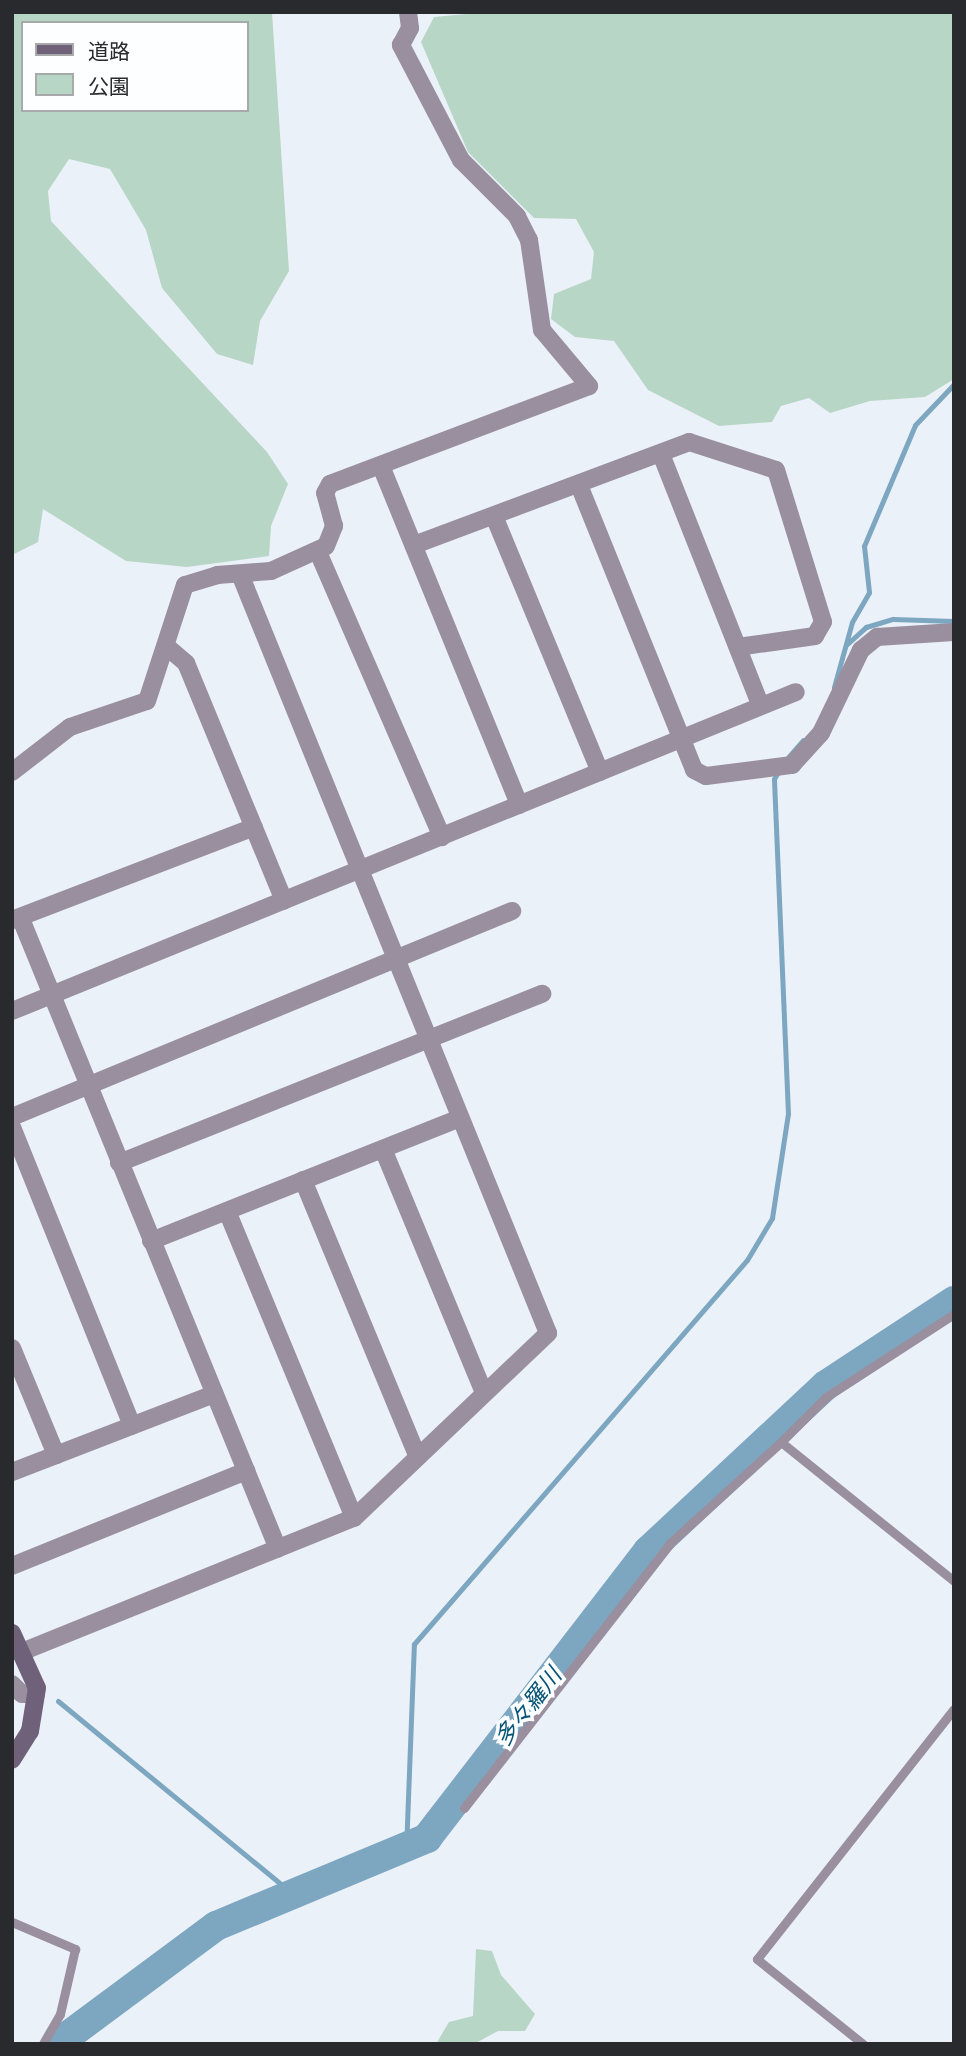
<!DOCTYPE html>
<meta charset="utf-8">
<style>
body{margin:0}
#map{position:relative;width:966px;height:2056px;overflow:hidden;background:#ebf1f8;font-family:"Space Grotesk","Noto Sans JP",sans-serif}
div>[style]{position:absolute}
.green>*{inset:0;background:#b8d6c6}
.stream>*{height:5px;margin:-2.5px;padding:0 2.5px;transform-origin:2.5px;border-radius:2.5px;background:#7da6c0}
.river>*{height:30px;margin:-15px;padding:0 15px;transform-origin:15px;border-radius:15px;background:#7da6c0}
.lane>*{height:9px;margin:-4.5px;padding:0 4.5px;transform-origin:4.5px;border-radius:4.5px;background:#998f9f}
.street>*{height:18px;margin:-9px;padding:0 9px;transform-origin:9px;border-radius:9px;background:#998f9f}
.secondary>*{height:18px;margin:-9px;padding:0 9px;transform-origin:9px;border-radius:9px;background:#6f6179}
span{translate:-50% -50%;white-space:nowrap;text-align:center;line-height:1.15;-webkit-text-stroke:7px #fcfeff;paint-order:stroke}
.water-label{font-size:23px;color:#085478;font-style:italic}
.frame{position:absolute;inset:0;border:14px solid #282a2d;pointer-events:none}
.legend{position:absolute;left:21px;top:21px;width:228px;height:91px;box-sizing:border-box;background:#fcfeff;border:2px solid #a7a9ab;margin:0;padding:9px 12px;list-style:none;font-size:21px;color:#282a2d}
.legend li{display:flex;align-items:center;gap:14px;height:35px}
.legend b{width:35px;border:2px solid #a7a9ab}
</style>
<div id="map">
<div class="green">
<div style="clip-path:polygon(evenodd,12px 12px,272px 12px,289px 271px,260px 321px,253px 365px,217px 354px,162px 288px,146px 230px,110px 169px,69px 159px,48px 191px,51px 221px,267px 452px,288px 484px,271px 526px,269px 556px,187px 567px,126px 561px,43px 509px,38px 542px,12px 555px,12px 12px,23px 23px,247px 23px,247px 110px,23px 110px,23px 23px)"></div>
<div style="clip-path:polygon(488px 12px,954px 12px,954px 379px,925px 397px,870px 401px,830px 413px,809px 398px,781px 406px,772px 422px,719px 426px,648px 390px,614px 341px,575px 337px,551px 319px,554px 294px,591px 279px,594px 252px,576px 219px,534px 218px,468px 152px,421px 42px,434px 17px)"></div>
<div style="clip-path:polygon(476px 1949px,492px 1951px,501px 1975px,535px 2014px,525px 2031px,498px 2031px,474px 2044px,436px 2044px,449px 2022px,473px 2016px)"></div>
</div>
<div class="stream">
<div style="left:846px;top:645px;width:27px;rotate:-42deg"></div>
<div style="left:866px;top:627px;width:28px;rotate:-17deg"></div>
<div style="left:893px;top:619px;width:61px;rotate:1.9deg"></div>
<div style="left:834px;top:687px;width:67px;rotate:-74.5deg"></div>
<div style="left:852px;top:622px;width:34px;rotate:-60deg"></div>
<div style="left:869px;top:592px;width:46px;rotate:-96.2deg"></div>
<div style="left:864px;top:546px;width:131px;rotate:-67.1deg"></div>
<div style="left:915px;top:425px;width:57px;rotate:-46.4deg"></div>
<div style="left:784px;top:762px;width:29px;rotate:-49deg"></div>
<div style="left:58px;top:1701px;width:304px;rotate:39.4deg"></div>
<div style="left:406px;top:1850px;width:206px;rotate:-87.8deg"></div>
<div style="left:414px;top:1644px;width:508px;rotate:-49.07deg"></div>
<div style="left:747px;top:1260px;width:49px;rotate:-59.2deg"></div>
<div style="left:772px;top:1218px;width:105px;rotate:-81.3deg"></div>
<div style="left:788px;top:1114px;width:335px;rotate:-92.4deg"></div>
<div style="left:774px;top:779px;width:10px;rotate:-61deg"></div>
</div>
<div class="river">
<div style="left:57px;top:2044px;width:198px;rotate:-36.6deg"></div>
<div style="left:216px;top:1926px;width:229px;rotate:-22.6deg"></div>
<div style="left:427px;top:1838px;width:362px;rotate:-52.4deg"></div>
<div style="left:648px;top:1551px;width:243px;rotate:-43deg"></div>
<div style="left:826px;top:1385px;width:153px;rotate:-33.3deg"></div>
</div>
<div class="lane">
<div style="left:781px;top:1442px;width:64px;rotate:-45deg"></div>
<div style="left:826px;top:1397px;width:153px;rotate:-33deg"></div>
<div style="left:464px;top:1808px;width:336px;rotate:-52.1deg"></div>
<div style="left:670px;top:1543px;width:150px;rotate:-42.3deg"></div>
<div style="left:781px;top:1442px;width:222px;rotate:38.8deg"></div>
<div style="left:12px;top:1922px;width:69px;rotate:23.2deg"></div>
<div style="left:75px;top:1949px;width:67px;rotate:103deg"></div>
<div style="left:60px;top:2014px;width:34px;rotate:120deg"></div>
<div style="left:863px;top:2044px;width:136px;rotate:-141.3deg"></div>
<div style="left:757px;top:1959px;width:318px;rotate:-51.8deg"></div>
</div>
<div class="street">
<div style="left:661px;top:454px;width:271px;rotate:68.4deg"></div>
<div style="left:381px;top:466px;width:366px;rotate:67.8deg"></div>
<div style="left:579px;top:485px;width:307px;rotate:68deg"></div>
<div style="left:694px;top:770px;width:13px;rotate:27deg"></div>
<div style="left:706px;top:776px;width:87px;rotate:-7.3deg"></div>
<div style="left:792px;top:765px;width:43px;rotate:-47.8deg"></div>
<div style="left:821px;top:733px;width:92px;rotate:-64.3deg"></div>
<div style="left:861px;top:650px;width:21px;rotate:-39deg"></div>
<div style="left:877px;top:637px;width:77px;rotate:-3.7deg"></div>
<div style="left:494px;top:516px;width:277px;rotate:67.5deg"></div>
<div style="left:414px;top:545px;width:294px;rotate:-20.5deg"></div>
<div style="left:689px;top:442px;width:91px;rotate:17.8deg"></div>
<div style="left:776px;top:470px;width:159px;rotate:72.8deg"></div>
<div style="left:823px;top:622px;width:16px;rotate:120deg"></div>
<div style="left:815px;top:636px;width:78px;rotate:171.9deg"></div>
<div style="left:318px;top:552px;width:311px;rotate:66.5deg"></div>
<div style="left:167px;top:647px;width:25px;rotate:40deg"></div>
<div style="left:186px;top:663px;width:257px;rotate:67.6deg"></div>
<div style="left:12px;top:772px;width:73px;rotate:-37.8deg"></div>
<div style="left:70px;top:727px;width:81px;rotate:-18.7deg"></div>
<div style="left:147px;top:701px;width:122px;rotate:-71.9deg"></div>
<div style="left:185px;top:585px;width:34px;rotate:-17deg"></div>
<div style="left:217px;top:575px;width:54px;rotate:-4.2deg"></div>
<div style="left:271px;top:571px;width:60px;rotate:-24.4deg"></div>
<div style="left:326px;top:546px;width:22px;rotate:-68deg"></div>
<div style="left:334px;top:526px;width:34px;rotate:-105deg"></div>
<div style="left:325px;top:493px;width:10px;rotate:-61deg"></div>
<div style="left:330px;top:484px;width:277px;rotate:-20.7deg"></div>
<div style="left:589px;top:386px;width:73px;rotate:-130deg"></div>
<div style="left:542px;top:330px;width:91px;rotate:-98.2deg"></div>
<div style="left:529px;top:240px;width:27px;rotate:-117deg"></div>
<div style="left:517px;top:216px;width:79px;rotate:-135deg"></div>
<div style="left:461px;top:160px;width:130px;rotate:-117.6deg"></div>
<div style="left:401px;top:45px;width:19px;rotate:-62deg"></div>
<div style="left:410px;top:28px;width:16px;rotate:-97deg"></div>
<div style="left:21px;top:919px;width:680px;rotate:67.81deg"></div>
<div style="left:12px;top:920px;width:259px;rotate:-21deg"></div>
<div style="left:12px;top:1011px;width:846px;rotate:-22.14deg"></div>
<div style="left:12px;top:1117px;width:541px;rotate:-22.39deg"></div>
<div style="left:12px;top:1127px;width:322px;rotate:68.1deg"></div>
<div style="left:383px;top:1149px;width:264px;rotate:67.5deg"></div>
<div style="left:119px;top:1163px;width:456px;rotate:-21.8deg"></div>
<div style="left:303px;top:1180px;width:300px;rotate:67.5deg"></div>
<div style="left:227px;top:1211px;width:332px;rotate:67.5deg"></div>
<div style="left:151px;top:1241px;width:333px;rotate:-21.7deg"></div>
<div style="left:12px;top:1348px;width:116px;rotate:67.6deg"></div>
<div style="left:12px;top:1472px;width:217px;rotate:-21.1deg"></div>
<div style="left:12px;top:1566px;width:253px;rotate:-22.1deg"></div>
<div style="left:24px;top:1651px;width:356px;rotate:-22deg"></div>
<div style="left:354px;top:1518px;width:268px;rotate:-43.6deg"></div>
<div style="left:548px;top:1333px;width:819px;rotate:-112.09deg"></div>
<div style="left:12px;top:1684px;width:14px;rotate:45deg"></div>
<div style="left:22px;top:1694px;width:14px"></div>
</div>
<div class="secondary">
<div style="left:12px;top:1633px;width:60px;rotate:65.6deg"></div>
<div style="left:37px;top:1688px;width:44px;rotate:99.2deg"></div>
<div style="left:30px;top:1731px;width:34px;rotate:122deg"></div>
</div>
<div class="water-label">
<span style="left:528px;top:1707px;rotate:-52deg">多々羅川</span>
</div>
<div class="frame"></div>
<ul class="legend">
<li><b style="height:9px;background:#6f6179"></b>道路</li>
<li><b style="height:19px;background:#b8d6c6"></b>公園</li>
</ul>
</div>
